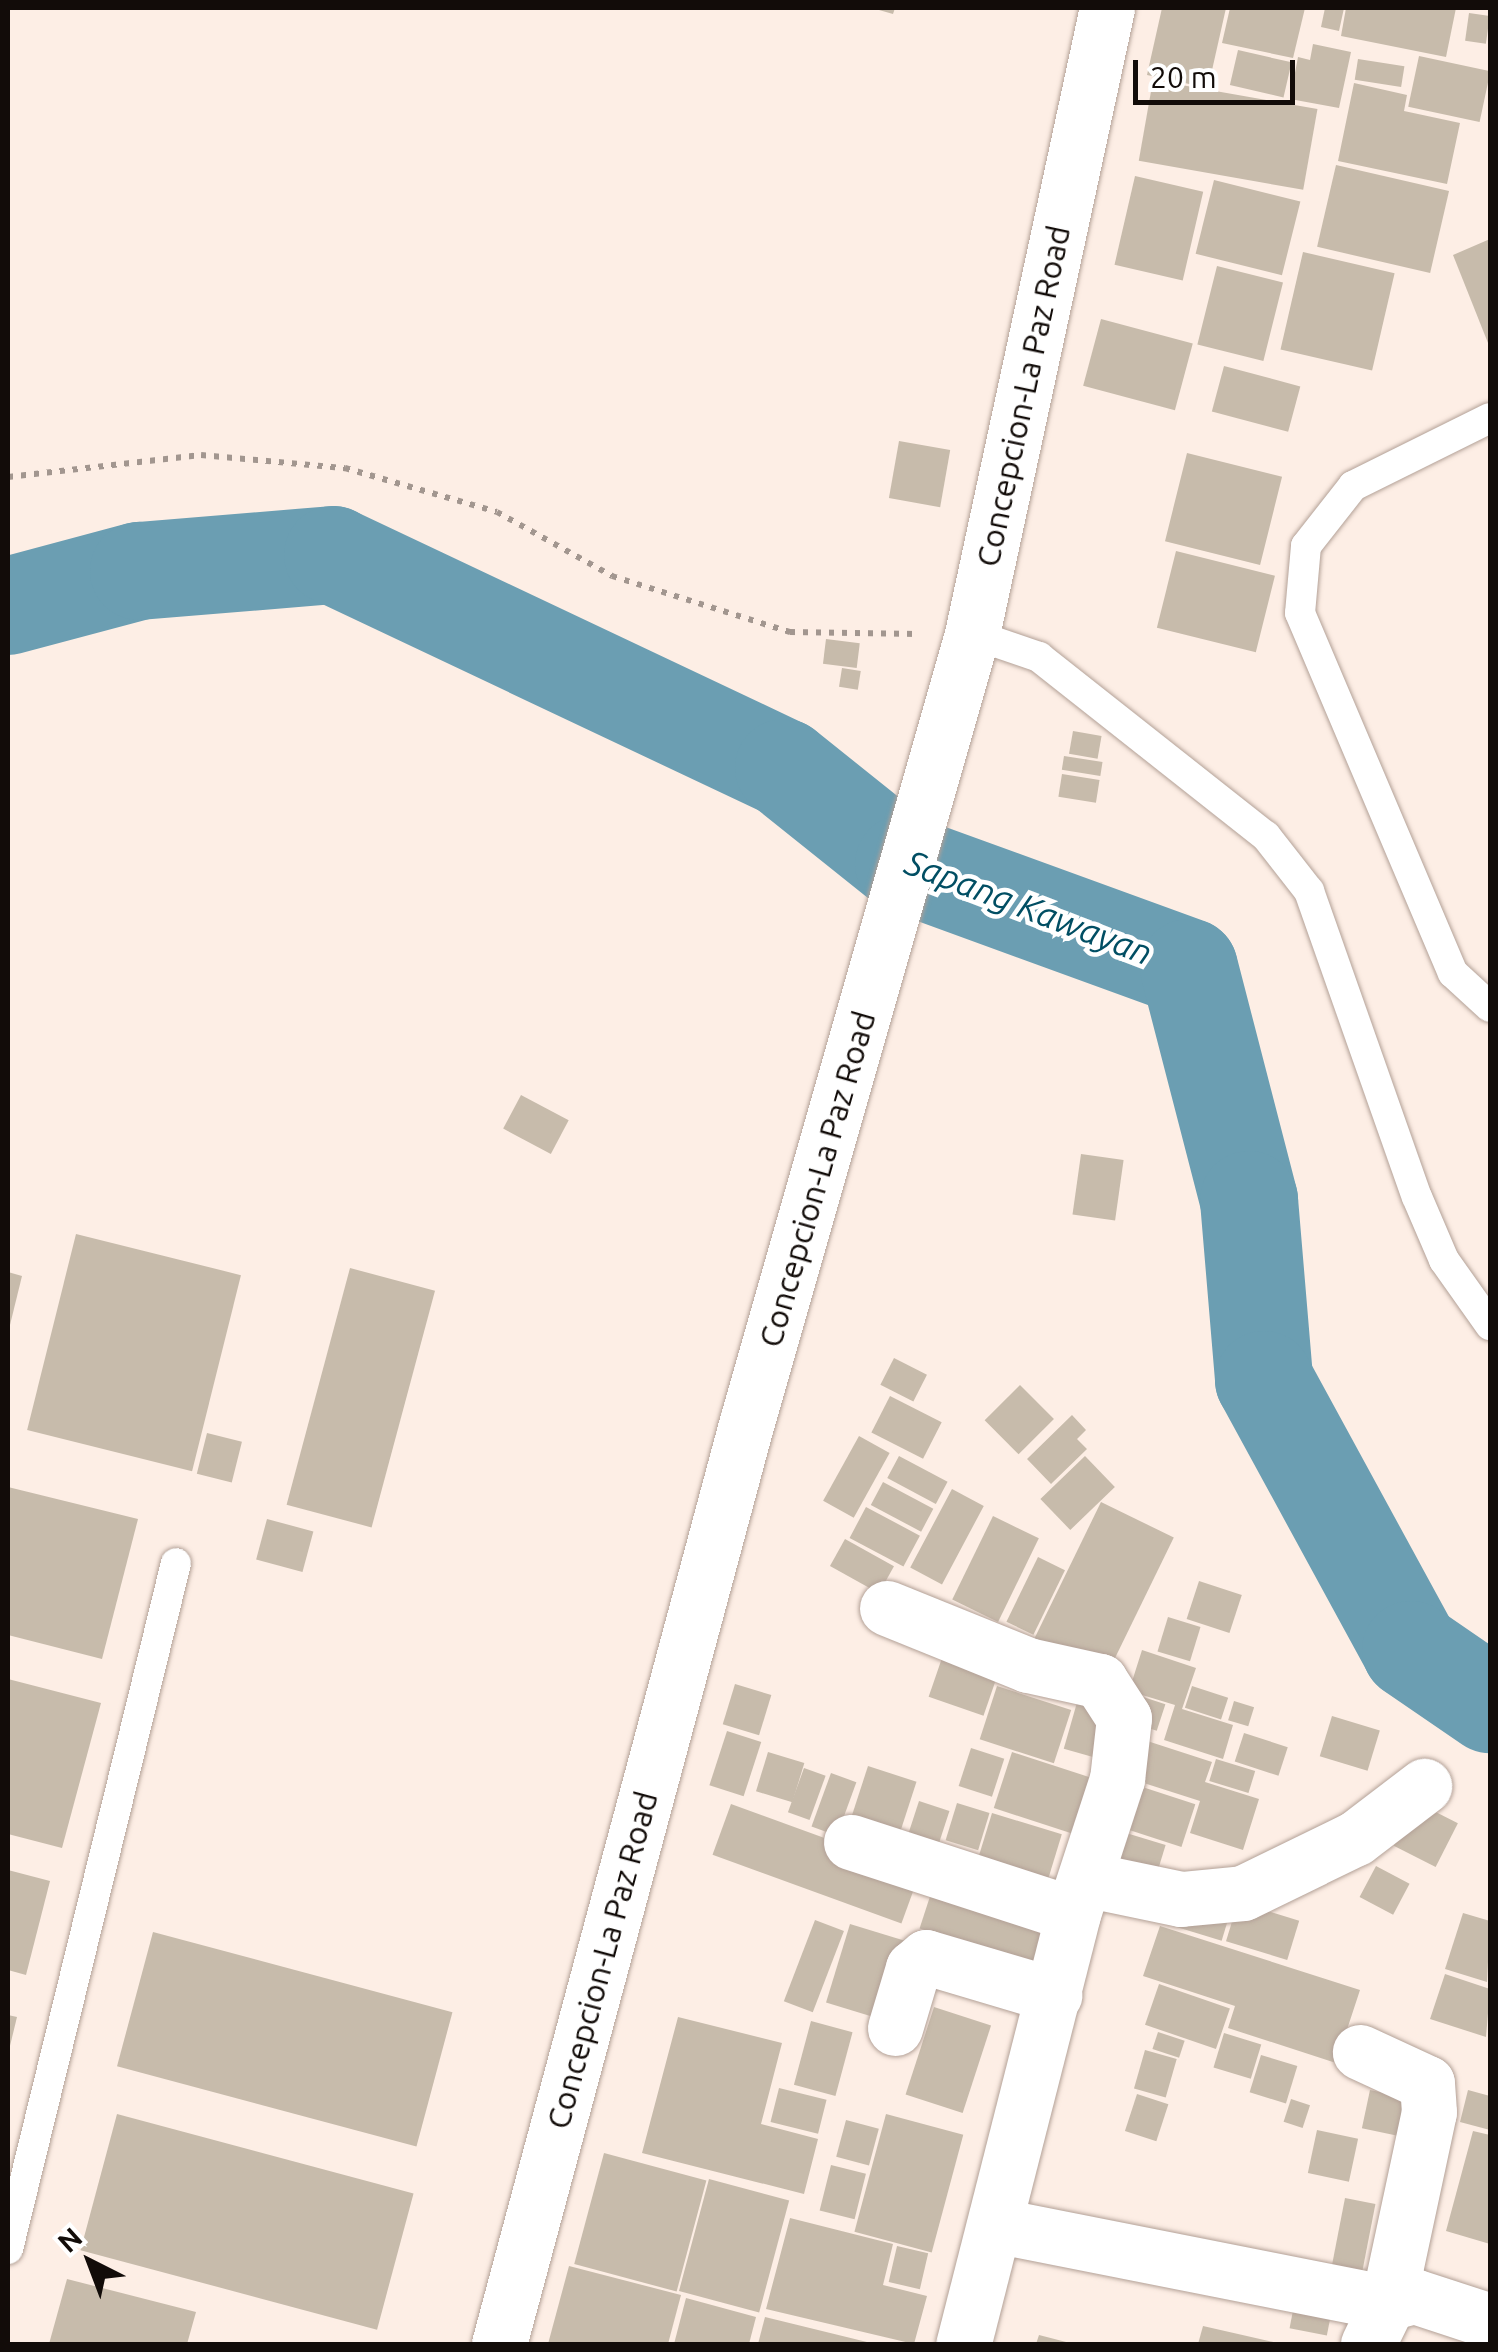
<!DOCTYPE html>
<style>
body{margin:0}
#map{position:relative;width:1498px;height:2352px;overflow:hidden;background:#fdeee5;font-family:Ubuntu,sans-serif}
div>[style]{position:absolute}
.river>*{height:98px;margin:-49px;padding:0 49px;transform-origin:49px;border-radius:49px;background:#6b9eb2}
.building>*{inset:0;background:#c7bbab;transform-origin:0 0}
.path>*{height:6px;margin-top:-3px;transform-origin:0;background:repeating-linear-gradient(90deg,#a2968f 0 5px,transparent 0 13px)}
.roads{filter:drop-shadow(0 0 2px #b3a197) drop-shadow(0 0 2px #b3a197)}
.service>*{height:30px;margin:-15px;padding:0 15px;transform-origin:15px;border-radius:15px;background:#fff}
.minor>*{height:55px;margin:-27.5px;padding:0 27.5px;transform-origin:27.5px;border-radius:27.5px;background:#fff}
.secondary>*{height:55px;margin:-27.5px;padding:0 27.5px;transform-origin:27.5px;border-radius:27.5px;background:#fff}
span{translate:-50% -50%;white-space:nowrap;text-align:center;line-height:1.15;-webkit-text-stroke:9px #fff;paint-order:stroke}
.street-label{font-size:32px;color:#120c09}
.water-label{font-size:35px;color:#014e63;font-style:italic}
.frame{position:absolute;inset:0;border:10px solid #120c09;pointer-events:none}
.north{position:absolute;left:40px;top:2212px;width:100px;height:100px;-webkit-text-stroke:8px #fff;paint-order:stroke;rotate:318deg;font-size:28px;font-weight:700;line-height:40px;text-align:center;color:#120c09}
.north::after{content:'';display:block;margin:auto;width:35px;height:45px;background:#120c09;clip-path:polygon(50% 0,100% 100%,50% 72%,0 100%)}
.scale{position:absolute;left:1133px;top:60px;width:162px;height:45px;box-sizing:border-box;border:5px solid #120c09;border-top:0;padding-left:12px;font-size:30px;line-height:35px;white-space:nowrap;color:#120c09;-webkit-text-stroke:8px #fff;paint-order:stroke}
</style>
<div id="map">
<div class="river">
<div style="left:8px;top:606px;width:136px;rotate:-15deg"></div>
<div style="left:139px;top:571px;width:195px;rotate:-4.7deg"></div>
<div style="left:333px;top:555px;width:499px;rotate:25.3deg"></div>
<div style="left:784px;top:768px;width:154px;rotate:38.7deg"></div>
<div style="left:904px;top:864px;width:303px;rotate:20deg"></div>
<div style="left:1189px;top:968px;width:240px;rotate:75.5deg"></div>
<div style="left:1249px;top:1200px;width:181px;rotate:85.2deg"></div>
<div style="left:1264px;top:1380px;width:307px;rotate:61.4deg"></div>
<div style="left:1411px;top:1650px;width:96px;rotate:34.4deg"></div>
</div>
<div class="building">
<div style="clip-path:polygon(872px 8px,895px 8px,893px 14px)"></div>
<div style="clip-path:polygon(1162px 8px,1226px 8px,1208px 88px,1147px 75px)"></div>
<div style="clip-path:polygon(1230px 8px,1305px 8px,1293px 58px,1222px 43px)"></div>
<div style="clip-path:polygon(1325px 8px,1344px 8px,1339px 31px,1321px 27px)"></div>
<div style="clip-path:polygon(1346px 8px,1456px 8px,1446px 57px,1341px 36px)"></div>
<div style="left:1469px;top:13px;width:21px;height:28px;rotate:8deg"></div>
<div style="clip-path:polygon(1313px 44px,1351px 52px,1339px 108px,1290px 99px,1298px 57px,1310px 60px)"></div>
<div style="left:1238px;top:50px;width:55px;height:36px;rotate:13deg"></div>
<div style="left:1419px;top:56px;width:73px;height:52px;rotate:12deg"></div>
<div style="left:1358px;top:59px;width:47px;height:21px;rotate:9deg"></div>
<div style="left:1153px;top:80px;width:167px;height:82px;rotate:10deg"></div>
<div style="clip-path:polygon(1354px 83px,1407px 95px,1404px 111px,1460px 123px,1447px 184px,1338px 161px)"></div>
<div style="left:1336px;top:165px;width:116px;height:84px;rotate:13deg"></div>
<div style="left:1135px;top:176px;width:70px;height:91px;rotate:13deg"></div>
<div style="left:1214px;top:180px;width:89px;height:76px;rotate:14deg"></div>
<div style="clip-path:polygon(1490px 239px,1490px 348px,1453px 255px)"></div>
<div style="left:1303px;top:252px;width:94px;height:100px;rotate:13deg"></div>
<div style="left:1217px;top:266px;width:68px;height:81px;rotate:14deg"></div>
<div style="left:1101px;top:319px;width:95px;height:69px;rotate:15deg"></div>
<div style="left:1224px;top:366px;width:79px;height:47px;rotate:15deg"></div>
<div style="left:899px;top:441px;width:52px;height:58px;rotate:10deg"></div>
<div style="left:1187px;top:453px;width:98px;height:91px;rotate:14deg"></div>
<div style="left:1176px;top:551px;width:102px;height:79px;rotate:14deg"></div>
<div style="left:826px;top:639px;width:34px;height:25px;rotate:7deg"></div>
<div style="left:842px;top:668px;width:19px;height:19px;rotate:9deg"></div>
<div style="left:1073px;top:731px;width:29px;height:23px;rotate:10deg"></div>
<div style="left:1064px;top:756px;width:39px;height:14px;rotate:9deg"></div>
<div style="left:1062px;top:774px;width:38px;height:23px;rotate:9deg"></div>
<div style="left:521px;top:1095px;width:54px;height:38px;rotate:28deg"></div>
<div style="left:1081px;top:1154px;width:43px;height:61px;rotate:8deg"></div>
<div style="left:76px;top:1234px;width:170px;height:202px;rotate:14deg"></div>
<div style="left:350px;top:1268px;width:88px;height:245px;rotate:15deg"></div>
<div style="clip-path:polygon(8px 1272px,22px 1276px,9px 1329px,8px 1329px)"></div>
<div style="left:894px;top:1358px;width:37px;height:30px;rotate:27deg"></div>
<div style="left:1020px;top:1385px;width:48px;height:50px;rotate:45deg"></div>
<div style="left:890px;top:1396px;width:58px;height:41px;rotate:27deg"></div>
<div style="clip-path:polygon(1072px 1415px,1086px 1430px,1077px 1439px,1087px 1449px,1051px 1484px,1027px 1459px)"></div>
<div style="left:207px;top:1433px;width:36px;height:42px;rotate:14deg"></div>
<div style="left:859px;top:1436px;width:35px;height:74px;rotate:29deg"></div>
<div style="left:899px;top:1456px;width:55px;height:25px;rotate:28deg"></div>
<div style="left:1085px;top:1456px;width:43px;height:62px;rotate:46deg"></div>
<div style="left:883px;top:1482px;width:57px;height:26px;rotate:28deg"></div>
<div style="clip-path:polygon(8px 1487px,138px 1519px,102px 1659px,8px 1635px)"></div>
<div style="left:952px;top:1489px;width:36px;height:89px;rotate:28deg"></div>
<div style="left:1101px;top:1502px;width:81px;height:153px;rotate:26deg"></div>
<div style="left:866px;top:1507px;width:61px;height:35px;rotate:28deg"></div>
<div style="left:993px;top:1516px;width:51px;height:93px;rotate:26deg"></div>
<div style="left:267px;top:1519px;width:48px;height:42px;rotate:15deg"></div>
<div style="left:845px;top:1539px;width:56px;height:31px;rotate:29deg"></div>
<div style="left:1038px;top:1557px;width:30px;height:72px;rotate:26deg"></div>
<div style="left:1199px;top:1581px;width:45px;height:40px;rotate:18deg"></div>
<div style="left:1168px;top:1617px;width:34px;height:36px;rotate:17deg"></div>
<div style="clip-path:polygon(1142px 1650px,1196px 1668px,1182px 1709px,1233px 1725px,1223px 1759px,1164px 1740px,1175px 1705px,1129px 1691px)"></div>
<div style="left:942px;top:1658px;width:58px;height:41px;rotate:19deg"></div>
<div style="clip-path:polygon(8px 1679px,101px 1703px,62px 1848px,8px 1834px)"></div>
<div style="left:735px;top:1684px;width:38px;height:42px;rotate:17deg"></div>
<div style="left:997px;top:1686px;width:78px;height:56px;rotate:18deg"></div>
<div style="left:1192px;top:1686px;width:38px;height:23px;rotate:18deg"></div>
<div style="left:1080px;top:1692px;width:35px;height:59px;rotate:16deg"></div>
<div style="left:1134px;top:1694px;width:33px;height:28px;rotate:18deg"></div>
<div style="left:1234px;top:1701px;width:21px;height:20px;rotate:17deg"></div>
<div style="left:1332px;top:1716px;width:50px;height:42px;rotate:17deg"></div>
<div style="left:727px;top:1731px;width:36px;height:57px;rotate:18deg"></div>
<div style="left:1244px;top:1733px;width:46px;height:30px;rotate:18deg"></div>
<div style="clip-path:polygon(1138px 1738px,1212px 1762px,1205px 1782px,1259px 1799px,1243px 1850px,1190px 1833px,1200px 1801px,1125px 1777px)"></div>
<div style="left:971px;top:1748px;width:35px;height:40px;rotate:18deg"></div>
<div style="left:768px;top:1752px;width:38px;height:41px;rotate:17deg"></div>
<div style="left:1012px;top:1752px;width:96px;height:59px;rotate:18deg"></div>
<div style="left:1216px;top:1759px;width:41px;height:23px;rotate:17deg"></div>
<div style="left:868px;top:1766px;width:51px;height:66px;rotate:18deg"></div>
<div style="left:804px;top:1768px;width:23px;height:47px;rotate:20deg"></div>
<div style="left:831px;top:1773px;width:27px;height:57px;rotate:20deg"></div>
<div style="left:1124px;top:1781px;width:75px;height:45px;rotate:18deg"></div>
<div style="left:919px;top:1801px;width:32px;height:44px;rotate:18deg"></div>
<div style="left:1416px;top:1802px;width:47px;height:49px;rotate:27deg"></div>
<div style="left:957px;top:1803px;width:34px;height:39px;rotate:17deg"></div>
<div style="left:731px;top:1804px;width:201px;height:54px;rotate:20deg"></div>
<div style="left:992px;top:1813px;width:73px;height:62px;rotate:17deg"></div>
<div style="left:1113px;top:1829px;width:55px;height:35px;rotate:17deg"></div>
<div style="left:1376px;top:1866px;width:38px;height:35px;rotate:28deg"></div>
<div style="clip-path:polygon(8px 1870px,50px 1881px,26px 1975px,8px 1970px)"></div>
<div style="left:935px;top:1881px;width:121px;height:50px;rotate:18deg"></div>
<div style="left:1238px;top:1902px;width:64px;height:41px;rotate:17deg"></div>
<div style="left:1184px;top:1903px;width:47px;height:25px;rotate:17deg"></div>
<div style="clip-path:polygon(1463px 1913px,1490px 1921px,1487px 1982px,1445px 1969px)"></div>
<div style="left:815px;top:1920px;width:31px;height:87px;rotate:21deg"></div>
<div style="left:850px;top:1924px;width:65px;height:82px;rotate:17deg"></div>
<div style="clip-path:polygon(1160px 1926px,1360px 1990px,1336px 2063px,1228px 2028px,1235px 2006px,1143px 1976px)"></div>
<div style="left:153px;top:1932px;width:310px;height:139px;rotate:15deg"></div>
<div style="clip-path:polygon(1445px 1974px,1490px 1989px,1486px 2037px,1430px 2019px)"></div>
<div style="left:1159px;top:1984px;width:75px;height:43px;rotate:19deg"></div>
<div style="left:934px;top:2007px;width:60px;height:92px;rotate:18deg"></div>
<div style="clip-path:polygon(8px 2015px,17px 2017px,9px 2050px,8px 2049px)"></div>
<div style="clip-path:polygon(678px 2017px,782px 2043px,761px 2124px,818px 2139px,804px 2194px,642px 2153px)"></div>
<div style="left:811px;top:2021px;width:43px;height:66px;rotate:15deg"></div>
<div style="left:1158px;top:2032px;width:28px;height:18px;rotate:18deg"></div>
<div style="left:1224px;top:2033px;width:39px;height:36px;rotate:17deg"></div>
<div style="left:1145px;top:2050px;width:33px;height:40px;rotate:16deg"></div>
<div style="left:1261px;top:2055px;width:38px;height:39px;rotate:17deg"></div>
<div style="left:779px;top:2088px;width:49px;height:35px;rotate:14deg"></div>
<div style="left:1370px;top:2090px;width:45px;height:39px;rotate:12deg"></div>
<div style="clip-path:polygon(1468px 2090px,1490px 2096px,1490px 2130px,1460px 2122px)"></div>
<div style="left:1137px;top:2094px;width:33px;height:39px;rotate:18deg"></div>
<div style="left:1291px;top:2099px;width:20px;height:24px;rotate:18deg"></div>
<div style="left:117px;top:2114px;width:307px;height:141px;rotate:15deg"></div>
<div style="left:886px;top:2114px;width:80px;height:122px;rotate:15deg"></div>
<div style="left:846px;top:2120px;width:34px;height:38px;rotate:15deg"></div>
<div style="left:1317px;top:2130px;width:42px;height:44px;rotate:12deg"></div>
<div style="clip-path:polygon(1473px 2131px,1490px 2135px,1490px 2244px,1446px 2231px)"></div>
<div style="left:604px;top:2153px;width:106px;height:115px;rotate:15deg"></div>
<div style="left:831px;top:2165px;width:36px;height:47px;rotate:14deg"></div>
<div style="left:709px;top:2179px;width:83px;height:116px;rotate:15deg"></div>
<div style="left:1345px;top:2198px;width:31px;height:74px;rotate:11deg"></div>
<div style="clip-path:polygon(790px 2218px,893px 2244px,883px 2285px,927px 2296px,914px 2344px,766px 2309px)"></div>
<div style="left:897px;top:2246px;width:32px;height:37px;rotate:13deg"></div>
<div style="clip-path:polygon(569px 2266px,681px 2295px,668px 2344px,548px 2344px)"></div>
<div style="clip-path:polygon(67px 2279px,196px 2312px,187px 2344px,49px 2344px)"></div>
<div style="left:1297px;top:2290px;width:38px;height:39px;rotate:11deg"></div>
<div style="clip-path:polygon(686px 2298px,756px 2317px,749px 2344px,674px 2344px)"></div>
<div style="clip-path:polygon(765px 2317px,871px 2343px,871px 2344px,758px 2344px)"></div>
<div style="clip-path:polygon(1203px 2326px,1278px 2343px,1278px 2344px,1198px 2344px)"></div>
<div style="clip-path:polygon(1039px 2335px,1070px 2343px,1070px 2344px,1036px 2344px)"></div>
</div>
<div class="path">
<div style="left:8px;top:477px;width:194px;rotate:-6.5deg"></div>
<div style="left:201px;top:455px;width:145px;rotate:5.2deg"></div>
<div style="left:345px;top:468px;width:158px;rotate:16.1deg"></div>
<div style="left:497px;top:512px;width:132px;rotate:29.1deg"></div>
<div style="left:612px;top:576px;width:187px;rotate:17.5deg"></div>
<div style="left:790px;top:632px;width:128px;rotate:0.9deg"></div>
</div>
<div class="roads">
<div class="service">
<div style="left:1490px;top:418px;width:153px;rotate:153.6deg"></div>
<div style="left:1353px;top:486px;width:76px;rotate:128.1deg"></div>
<div style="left:1306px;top:546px;width:67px;rotate:95.1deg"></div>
<div style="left:1300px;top:613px;width:391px;rotate:67deg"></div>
<div style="left:1453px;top:973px;width:50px;rotate:42.6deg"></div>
<div style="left:972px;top:634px;width:71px;rotate:18.9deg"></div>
<div style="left:1039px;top:657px;width:289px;rotate:38.3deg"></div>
<div style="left:1266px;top:836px;width:70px;rotate:52deg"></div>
<div style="left:1309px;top:891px;width:324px;rotate:70.6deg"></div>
<div style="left:1417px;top:1197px;width:69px;rotate:66.8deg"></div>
<div style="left:1444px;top:1260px;width:80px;rotate:54.7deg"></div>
<div style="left:8px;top:2249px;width:706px;rotate:-76.24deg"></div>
</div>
<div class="minor">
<div style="left:887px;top:1608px;width:152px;rotate:22deg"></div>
<div style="left:1028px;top:1665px;width:74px;rotate:12.5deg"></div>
<div style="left:1100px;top:1681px;width:44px;rotate:57deg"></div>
<div style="left:1124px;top:1718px;width:61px;rotate:96.5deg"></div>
<div style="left:1117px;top:1779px;width:142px;rotate:108.1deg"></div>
<div style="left:1073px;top:1914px;width:444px;rotate:104.3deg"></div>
<div style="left:851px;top:1842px;width:233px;rotate:18deg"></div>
<div style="left:1085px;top:1879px;width:98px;rotate:11.8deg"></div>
<div style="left:1181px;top:1899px;width:62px;rotate:-5.5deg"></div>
<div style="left:1243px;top:1893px;width:126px;rotate:-26deg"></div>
<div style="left:1356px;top:1838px;width:86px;rotate:-37.4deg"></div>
<div style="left:895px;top:2028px;width:63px;rotate:-73.3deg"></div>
<div style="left:913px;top:1968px;width:17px;rotate:-40deg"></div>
<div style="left:926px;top:1957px;width:134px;rotate:16.5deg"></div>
<div style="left:995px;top:2225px;width:401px;rotate:11.2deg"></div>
<div style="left:1388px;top:2303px;width:195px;rotate:-77.9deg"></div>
<div style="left:1429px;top:2112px;width:29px;rotate:-94deg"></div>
<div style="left:1427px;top:2083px;width:74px;rotate:-155.2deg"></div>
<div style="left:1368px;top:2344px;width:46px;rotate:-64deg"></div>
<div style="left:1388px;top:2303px;width:27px;rotate:-15deg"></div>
<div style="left:1414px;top:2296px;width:80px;rotate:18.2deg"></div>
</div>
<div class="secondary">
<div style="left:499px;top:2344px;width:952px;rotate:-74.96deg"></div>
<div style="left:746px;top:1425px;width:823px;rotate:-74.05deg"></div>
<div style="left:972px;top:634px;width:640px;rotate:-77.83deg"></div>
</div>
</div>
<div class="street-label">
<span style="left:1023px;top:396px;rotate:-78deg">Concepcion-La Paz Road</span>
<span style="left:817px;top:1179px;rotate:-74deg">Concepcion-La Paz Road</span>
<span style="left:602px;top:1960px;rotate:-75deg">Concepcion-La Paz Road</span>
</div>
<div class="water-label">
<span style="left:1029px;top:907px;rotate:21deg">Sapang Kawayan</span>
</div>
<div class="frame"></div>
<div class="north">N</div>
<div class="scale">20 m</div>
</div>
